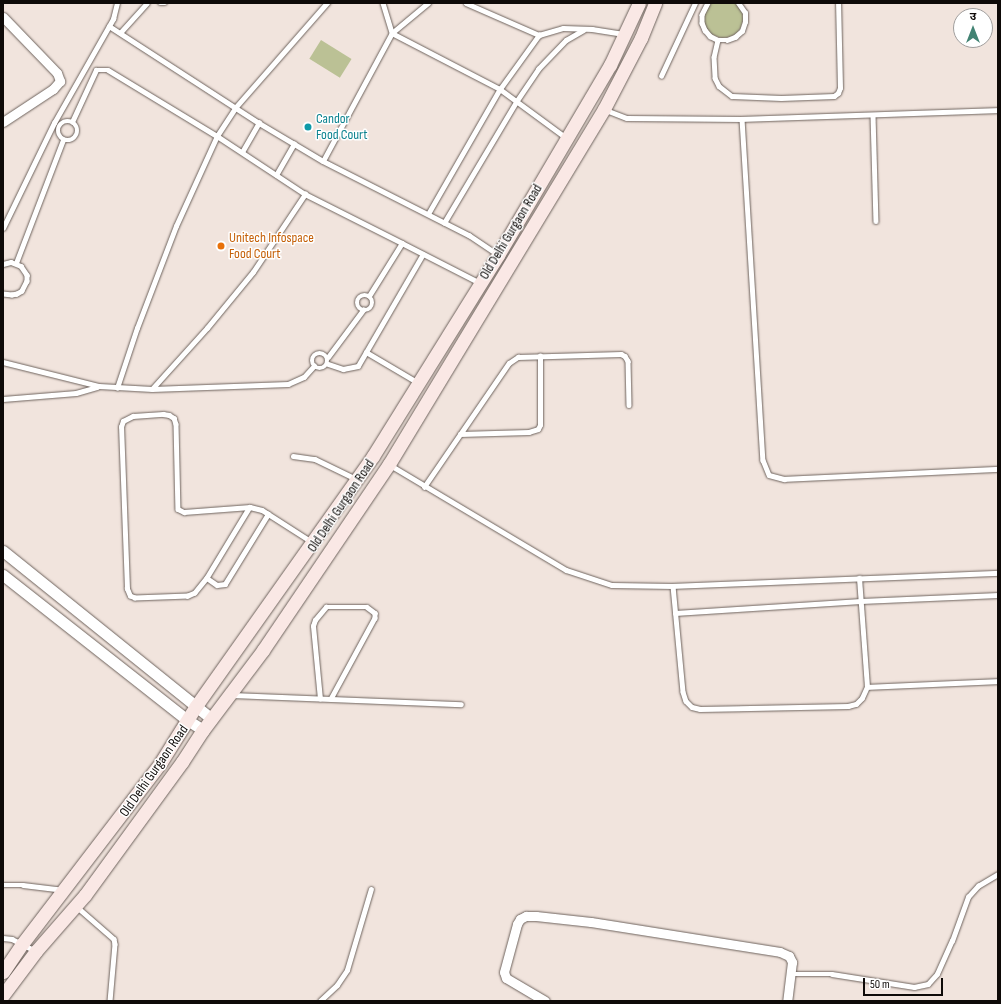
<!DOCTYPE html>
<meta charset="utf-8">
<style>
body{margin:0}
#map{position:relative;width:1001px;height:1004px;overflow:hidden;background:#f1e4dd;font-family:"Sofia Sans Condensed","Noto Sans Devanagari",sans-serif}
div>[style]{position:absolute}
.green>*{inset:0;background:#bbc195;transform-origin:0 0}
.roads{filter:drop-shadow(0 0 1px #6e635d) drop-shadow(0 0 1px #6e635d)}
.service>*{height:4.5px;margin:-2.25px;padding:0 2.25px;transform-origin:2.25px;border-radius:2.25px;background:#fff}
.service>.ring{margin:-2.25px;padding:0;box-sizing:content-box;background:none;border:4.5px solid #fff;border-radius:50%}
.minor>*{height:9px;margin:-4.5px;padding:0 4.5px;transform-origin:4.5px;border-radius:4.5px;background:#fff}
.tertiary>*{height:11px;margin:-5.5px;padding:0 5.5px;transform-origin:5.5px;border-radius:5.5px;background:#fff}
.secondary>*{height:13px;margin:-6.5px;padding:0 6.5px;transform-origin:6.5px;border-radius:6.5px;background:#fae8e5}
.dots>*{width:11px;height:11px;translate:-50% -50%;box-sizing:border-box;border:2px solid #fff;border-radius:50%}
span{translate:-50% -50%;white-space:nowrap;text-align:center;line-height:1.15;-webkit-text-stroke:3px #fff;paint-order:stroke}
.culture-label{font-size:14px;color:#0d838f}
.left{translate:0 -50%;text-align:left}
.street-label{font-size:14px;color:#0e0a08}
.food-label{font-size:14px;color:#c56008}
.frame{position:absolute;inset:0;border:4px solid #0e0a08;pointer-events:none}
.north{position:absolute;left:953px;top:8px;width:40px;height:40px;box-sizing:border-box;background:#fff;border:1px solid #9f9d9c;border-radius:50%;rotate:0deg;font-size:11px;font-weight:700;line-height:16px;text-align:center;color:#0e0a08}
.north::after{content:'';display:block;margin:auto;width:14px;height:18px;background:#428373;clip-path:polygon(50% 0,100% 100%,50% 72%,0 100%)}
.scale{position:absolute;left:863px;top:978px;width:80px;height:18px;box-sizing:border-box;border:2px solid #0e0a08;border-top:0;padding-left:5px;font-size:12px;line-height:14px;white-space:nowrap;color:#0e0a08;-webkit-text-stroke:3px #fff;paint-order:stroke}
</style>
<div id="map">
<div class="green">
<div style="clip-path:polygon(711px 3px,735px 3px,738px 5px,742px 11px,743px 19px,741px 27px,737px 33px,730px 37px,722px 38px,715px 36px,708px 32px,704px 25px,703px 17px)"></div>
<div style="left:321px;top:40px;width:36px;height:22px;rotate:32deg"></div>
</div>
<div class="roads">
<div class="service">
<div style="left:160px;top:3px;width:5px"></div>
<div style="left:383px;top:3px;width:31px;rotate:73deg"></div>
<div style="left:392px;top:33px;width:122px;rotate:27.4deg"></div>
<div style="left:500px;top:89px;width:81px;rotate:36.4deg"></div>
<div style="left:466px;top:3px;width:80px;rotate:23.7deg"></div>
<div style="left:539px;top:35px;width:25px;rotate:-16deg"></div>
<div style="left:563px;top:28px;width:29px;rotate:2deg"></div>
<div style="left:592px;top:29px;width:30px;rotate:9deg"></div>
<div style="left:708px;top:3px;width:13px;rotate:117deg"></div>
<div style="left:702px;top:15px;width:8px;rotate:90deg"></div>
<div style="left:702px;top:23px;width:8px;rotate:67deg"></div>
<div style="left:705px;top:30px;width:8px;rotate:50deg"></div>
<div style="left:710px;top:36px;width:9px;rotate:27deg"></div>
<div style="left:718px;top:40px;width:9px"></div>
<div style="left:727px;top:40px;width:9px;rotate:-21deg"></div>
<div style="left:735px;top:37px;width:9px;rotate:-41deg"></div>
<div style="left:742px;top:31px;width:9px;rotate:-72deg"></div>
<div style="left:745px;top:22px;width:9px;rotate:-90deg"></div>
<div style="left:745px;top:13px;width:12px;rotate:-125deg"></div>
<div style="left:109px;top:26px;width:179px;rotate:32.9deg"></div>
<div style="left:259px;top:123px;width:74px;rotate:30.7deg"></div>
<div style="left:323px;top:161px;width:164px;rotate:26.9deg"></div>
<div style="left:469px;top:235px;width:34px;rotate:34deg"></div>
<div style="left:120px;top:33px;width:40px;rotate:-48deg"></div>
<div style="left:718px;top:40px;width:17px;rotate:103deg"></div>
<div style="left:714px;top:57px;width:21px;rotate:87deg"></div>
<div style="left:715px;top:78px;width:9px;rotate:63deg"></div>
<div style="left:719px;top:86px;width:16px;rotate:38deg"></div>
<div style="left:732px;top:96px;width:49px;rotate:2.3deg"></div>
<div style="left:781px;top:98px;width:53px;rotate:-2.2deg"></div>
<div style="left:834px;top:96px;width:5px;rotate:-37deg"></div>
<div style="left:838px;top:93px;width:5px;rotate:-68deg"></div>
<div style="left:840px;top:88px;width:85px;rotate:-91.3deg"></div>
<div style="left:661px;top:76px;width:81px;rotate:-65deg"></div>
<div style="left:606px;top:110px;width:22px;rotate:21deg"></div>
<div style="left:627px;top:118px;width:115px;rotate:0.5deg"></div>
<div style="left:742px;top:119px;width:256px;rotate:-2deg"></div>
<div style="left:873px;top:115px;width:106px;rotate:88.4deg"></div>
<div style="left:742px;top:119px;width:342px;rotate:86.5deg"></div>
<div style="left:763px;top:460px;width:16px;rotate:68deg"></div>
<div style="left:769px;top:475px;width:16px;rotate:15deg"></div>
<div style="left:784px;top:479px;width:214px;rotate:-2.7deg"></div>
<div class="ring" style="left:58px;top:121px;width:15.5px;height:15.5px"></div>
<div style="left:72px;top:122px;width:57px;rotate:-65.2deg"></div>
<div style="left:96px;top:70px;width:12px"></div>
<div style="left:108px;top:70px;width:127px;rotate:31.2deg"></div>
<div style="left:217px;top:136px;width:105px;rotate:33.4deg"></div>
<div style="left:305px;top:194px;width:109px;rotate:26.8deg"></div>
<div style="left:242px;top:152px;width:34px;rotate:-60deg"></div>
<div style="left:323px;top:161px;width:145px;rotate:-61.7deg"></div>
<div style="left:392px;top:33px;width:47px;rotate:-39.8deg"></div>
<div style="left:276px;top:175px;width:36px;rotate:-60deg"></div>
<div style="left:428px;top:214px;width:144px;rotate:-60.1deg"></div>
<div style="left:500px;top:89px;width:67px;rotate:-54.2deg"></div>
<div style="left:444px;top:223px;width:141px;rotate:-59.2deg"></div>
<div style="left:516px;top:102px;width:40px;rotate:-56deg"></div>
<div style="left:538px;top:69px;width:40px;rotate:-46deg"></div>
<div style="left:566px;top:40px;width:20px;rotate:-30deg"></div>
<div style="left:3px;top:228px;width:117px;rotate:-64.1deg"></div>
<div style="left:54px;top:123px;width:120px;rotate:-60.4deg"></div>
<div style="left:113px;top:19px;width:16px;rotate:-76deg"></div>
<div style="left:16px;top:263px;width:132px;rotate:-69.1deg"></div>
<div style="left:3px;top:264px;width:8px;rotate:-14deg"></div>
<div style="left:11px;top:262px;width:11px;rotate:22deg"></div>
<div style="left:21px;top:266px;width:11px;rotate:56deg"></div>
<div style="left:27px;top:275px;width:6px;rotate:90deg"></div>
<div style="left:27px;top:281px;width:11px;rotate:117deg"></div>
<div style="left:22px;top:291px;width:6px;rotate:149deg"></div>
<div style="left:17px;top:294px;width:5px;rotate:169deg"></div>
<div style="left:12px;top:295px;width:9px;rotate:-174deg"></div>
<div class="ring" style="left:357px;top:295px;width:11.5px;height:11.5px"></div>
<div style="left:369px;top:296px;width:62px;rotate:-58.1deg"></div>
<div style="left:402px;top:243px;width:88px;rotate:27.1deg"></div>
<div style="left:366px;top:352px;width:59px;rotate:30.5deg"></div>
<div class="ring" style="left:312px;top:353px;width:11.5px;height:11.5px"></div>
<div style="left:328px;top:357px;width:59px;rotate:-53.3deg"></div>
<div style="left:3px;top:362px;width:99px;rotate:14deg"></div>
<div style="left:99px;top:386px;width:53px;rotate:3.2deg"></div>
<div style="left:152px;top:389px;width:136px;rotate:-2.1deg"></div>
<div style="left:288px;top:384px;width:17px;rotate:-24deg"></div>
<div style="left:304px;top:377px;width:15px;rotate:-48deg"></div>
<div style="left:328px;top:364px;width:16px;rotate:18deg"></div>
<div style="left:343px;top:369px;width:15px;rotate:-11deg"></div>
<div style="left:358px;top:366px;width:129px;rotate:-59.9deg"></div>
<div style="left:117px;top:388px;width:63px;rotate:-71.6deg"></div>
<div style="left:137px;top:328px;width:109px;rotate:-69.1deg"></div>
<div style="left:176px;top:226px;width:99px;rotate:-65.5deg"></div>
<div style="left:217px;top:136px;width:33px;rotate:-57deg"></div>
<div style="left:235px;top:108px;width:140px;rotate:-48.8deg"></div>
<div style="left:152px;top:389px;width:82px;rotate:-48deg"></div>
<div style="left:207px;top:328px;width:72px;rotate:-50.6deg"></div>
<div style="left:253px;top:272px;width:94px;rotate:-56.3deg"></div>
<div style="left:3px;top:399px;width:73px;rotate:-4.7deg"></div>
<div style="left:76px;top:393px;width:22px;rotate:-16deg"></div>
<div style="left:460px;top:434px;width:69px;rotate:-1.7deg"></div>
<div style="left:529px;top:432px;width:9px;rotate:-18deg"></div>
<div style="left:538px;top:429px;width:4px;rotate:-63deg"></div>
<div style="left:540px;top:425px;width:69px;rotate:-90deg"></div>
<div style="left:293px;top:456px;width:22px;rotate:8deg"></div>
<div style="left:315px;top:459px;width:46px;rotate:26deg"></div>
<div style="left:390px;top:465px;width:205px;rotate:30.8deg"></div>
<div style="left:566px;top:570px;width:48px;rotate:18.1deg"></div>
<div style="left:612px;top:585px;width:61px;rotate:0.9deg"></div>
<div style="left:673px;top:586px;width:325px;rotate:-2.3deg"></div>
<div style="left:424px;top:487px;width:150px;rotate:-55.6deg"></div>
<div style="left:509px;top:363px;width:11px;rotate:-34deg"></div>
<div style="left:518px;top:357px;width:103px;rotate:-1.7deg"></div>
<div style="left:621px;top:354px;width:4px;rotate:27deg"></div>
<div style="left:625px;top:356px;width:6px;rotate:59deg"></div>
<div style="left:628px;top:361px;width:44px;rotate:88.7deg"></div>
<div style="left:250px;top:507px;width:83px;rotate:121.2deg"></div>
<div style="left:207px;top:578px;width:19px;rotate:129deg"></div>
<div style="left:195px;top:593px;width:8px;rotate:157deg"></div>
<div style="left:188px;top:596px;width:53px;rotate:177.8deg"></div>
<div style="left:135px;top:598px;width:5px;rotate:-158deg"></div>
<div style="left:130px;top:596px;width:8px;rotate:-113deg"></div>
<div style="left:127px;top:589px;width:162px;rotate:-92.1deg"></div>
<div style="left:121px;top:427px;width:6px;rotate:-72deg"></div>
<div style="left:123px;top:421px;width:11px;rotate:-27deg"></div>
<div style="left:133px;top:416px;width:30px;rotate:-4deg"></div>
<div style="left:163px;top:414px;width:6px;rotate:9deg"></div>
<div style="left:169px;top:415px;width:6px;rotate:31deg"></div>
<div style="left:174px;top:418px;width:6px;rotate:72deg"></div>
<div style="left:176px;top:424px;width:85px;rotate:88.7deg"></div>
<div style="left:178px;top:509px;width:7px;rotate:27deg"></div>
<div style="left:184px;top:512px;width:66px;rotate:-4.3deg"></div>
<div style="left:250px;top:507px;width:12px;rotate:14deg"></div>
<div style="left:262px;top:510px;width:59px;rotate:32.6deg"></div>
<div style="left:207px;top:578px;width:12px;rotate:35deg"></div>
<div style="left:217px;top:585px;width:8px;rotate:-7deg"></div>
<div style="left:225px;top:584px;width:82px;rotate:-58.4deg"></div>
<div style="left:673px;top:586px;width:106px;rotate:84.6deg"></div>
<div style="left:683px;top:692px;width:9px;rotate:72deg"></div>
<div style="left:686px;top:701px;width:8px;rotate:45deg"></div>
<div style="left:692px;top:707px;width:8px;rotate:14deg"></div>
<div style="left:700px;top:709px;width:148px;rotate:-1.2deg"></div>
<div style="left:848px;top:706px;width:8px;rotate:-14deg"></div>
<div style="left:856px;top:704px;width:8px;rotate:-45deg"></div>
<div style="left:862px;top:698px;width:12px;rotate:-66deg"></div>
<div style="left:867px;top:687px;width:109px;rotate:-94.2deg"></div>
<div style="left:675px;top:613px;width:186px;rotate:-3.7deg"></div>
<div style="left:861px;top:601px;width:137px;rotate:-2.5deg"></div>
<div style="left:867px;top:687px;width:131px;rotate:-2.6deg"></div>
<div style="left:232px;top:695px;width:229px;rotate:2.3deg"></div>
<div style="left:320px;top:699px;width:73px;rotate:-95.5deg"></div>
<div style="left:313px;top:626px;width:6px;rotate:-72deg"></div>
<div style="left:315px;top:620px;width:17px;rotate:-50deg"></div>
<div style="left:326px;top:607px;width:41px"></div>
<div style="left:367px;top:607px;width:10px;rotate:37deg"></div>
<div style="left:375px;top:613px;width:5px;rotate:90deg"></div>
<div style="left:375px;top:618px;width:92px;rotate:118.5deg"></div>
<div style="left:3px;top:885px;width:20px"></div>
<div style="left:23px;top:885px;width:39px;rotate:7deg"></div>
<div style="left:76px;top:906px;width:50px;rotate:41deg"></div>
<div style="left:114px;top:939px;width:5px;rotate:79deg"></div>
<div style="left:115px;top:944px;width:57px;rotate:95deg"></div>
<div style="left:3px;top:938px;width:9px;rotate:6deg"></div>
<div style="left:12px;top:939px;width:25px;rotate:27deg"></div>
<div style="left:792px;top:974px;width:40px"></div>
<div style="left:832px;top:974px;width:83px;rotate:9deg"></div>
<div style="left:914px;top:987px;width:14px;rotate:-12deg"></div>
<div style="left:928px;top:984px;width:13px;rotate:-48deg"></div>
<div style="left:937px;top:974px;width:36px;rotate:-66deg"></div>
<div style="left:952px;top:941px;width:47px;rotate:-70deg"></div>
<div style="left:968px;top:897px;width:15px;rotate:-48deg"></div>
<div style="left:978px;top:886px;width:23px;rotate:-31deg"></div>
<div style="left:320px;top:1001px;width:23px;rotate:-43deg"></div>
<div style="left:337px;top:985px;width:18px;rotate:-56deg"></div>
<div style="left:347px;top:970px;width:84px;rotate:-73.5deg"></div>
</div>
<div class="minor">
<div style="left:3px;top:17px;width:78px;rotate:46deg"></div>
<div style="left:57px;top:73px;width:9px;rotate:69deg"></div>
<div style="left:60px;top:81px;width:11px;rotate:131deg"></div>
<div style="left:53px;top:89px;width:60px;rotate:146.6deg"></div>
<div style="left:545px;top:1001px;width:45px;rotate:-149.5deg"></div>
<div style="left:506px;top:978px;width:6px;rotate:-108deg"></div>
<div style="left:504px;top:972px;width:50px;rotate:-74.8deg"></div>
<div style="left:517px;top:924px;width:6px;rotate:-59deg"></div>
<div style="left:520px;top:919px;width:7px;rotate:-27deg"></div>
<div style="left:526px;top:916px;width:10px"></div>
<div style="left:536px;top:916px;width:55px;rotate:6.2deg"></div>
<div style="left:591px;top:922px;width:191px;rotate:9deg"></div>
<div style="left:780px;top:952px;width:10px;rotate:24deg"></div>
<div style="left:789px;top:956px;width:7px;rotate:63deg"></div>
<div style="left:792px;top:962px;width:39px;rotate:97deg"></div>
</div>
<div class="tertiary">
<div style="left:3px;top:551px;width:268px;rotate:38.8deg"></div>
<div style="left:3px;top:575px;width:233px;rotate:38.2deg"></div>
<div style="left:186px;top:719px;width:20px;rotate:33deg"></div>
</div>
<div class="secondary">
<div style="left:3px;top:972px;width:34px;rotate:-56deg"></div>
<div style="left:22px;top:944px;width:229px;rotate:-52.6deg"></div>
<div style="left:161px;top:762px;width:66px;rotate:-58deg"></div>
<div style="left:196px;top:706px;width:306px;rotate:-54.7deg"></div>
<div style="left:373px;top:456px;width:237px;rotate:-58.1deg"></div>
<div style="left:498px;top:255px;width:221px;rotate:-59.5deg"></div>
<div style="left:610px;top:65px;width:68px;rotate:-64.9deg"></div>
<div style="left:3px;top:995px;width:55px;rotate:-53.1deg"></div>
<div style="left:36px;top:951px;width:74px;rotate:-48.8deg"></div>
<div style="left:85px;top:895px;width:165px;rotate:-53.9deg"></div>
<div style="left:182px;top:762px;width:38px;rotate:-57deg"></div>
<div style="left:203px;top:730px;width:100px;rotate:-53.1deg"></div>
<div style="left:263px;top:650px;width:225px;rotate:-55.9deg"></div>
<div style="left:389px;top:464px;width:415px;rotate:-58.8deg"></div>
<div style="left:604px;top:109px;width:80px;rotate:-62.5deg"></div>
<div style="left:641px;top:38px;width:38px;rotate:-68deg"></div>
</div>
</div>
<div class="dots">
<div style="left:308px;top:127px;background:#0f9aa8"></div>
<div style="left:221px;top:246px;background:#e8710a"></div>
</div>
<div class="culture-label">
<span class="left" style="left:316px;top:127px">Candor<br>Food Court</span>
</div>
<div class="street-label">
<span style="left:511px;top:232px;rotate:-59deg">Old Delhi Gurgaon Road</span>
<span style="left:341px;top:506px;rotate:-56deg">Old Delhi Gurgaon Road</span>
<span style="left:154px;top:771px;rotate:-55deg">Old Delhi Gurgaon Road</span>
</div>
<div class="food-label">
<span class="left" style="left:229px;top:246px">Unitech Infospace<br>Food Court</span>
</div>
<div class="frame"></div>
<div class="north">उ</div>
<div class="scale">50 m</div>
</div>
